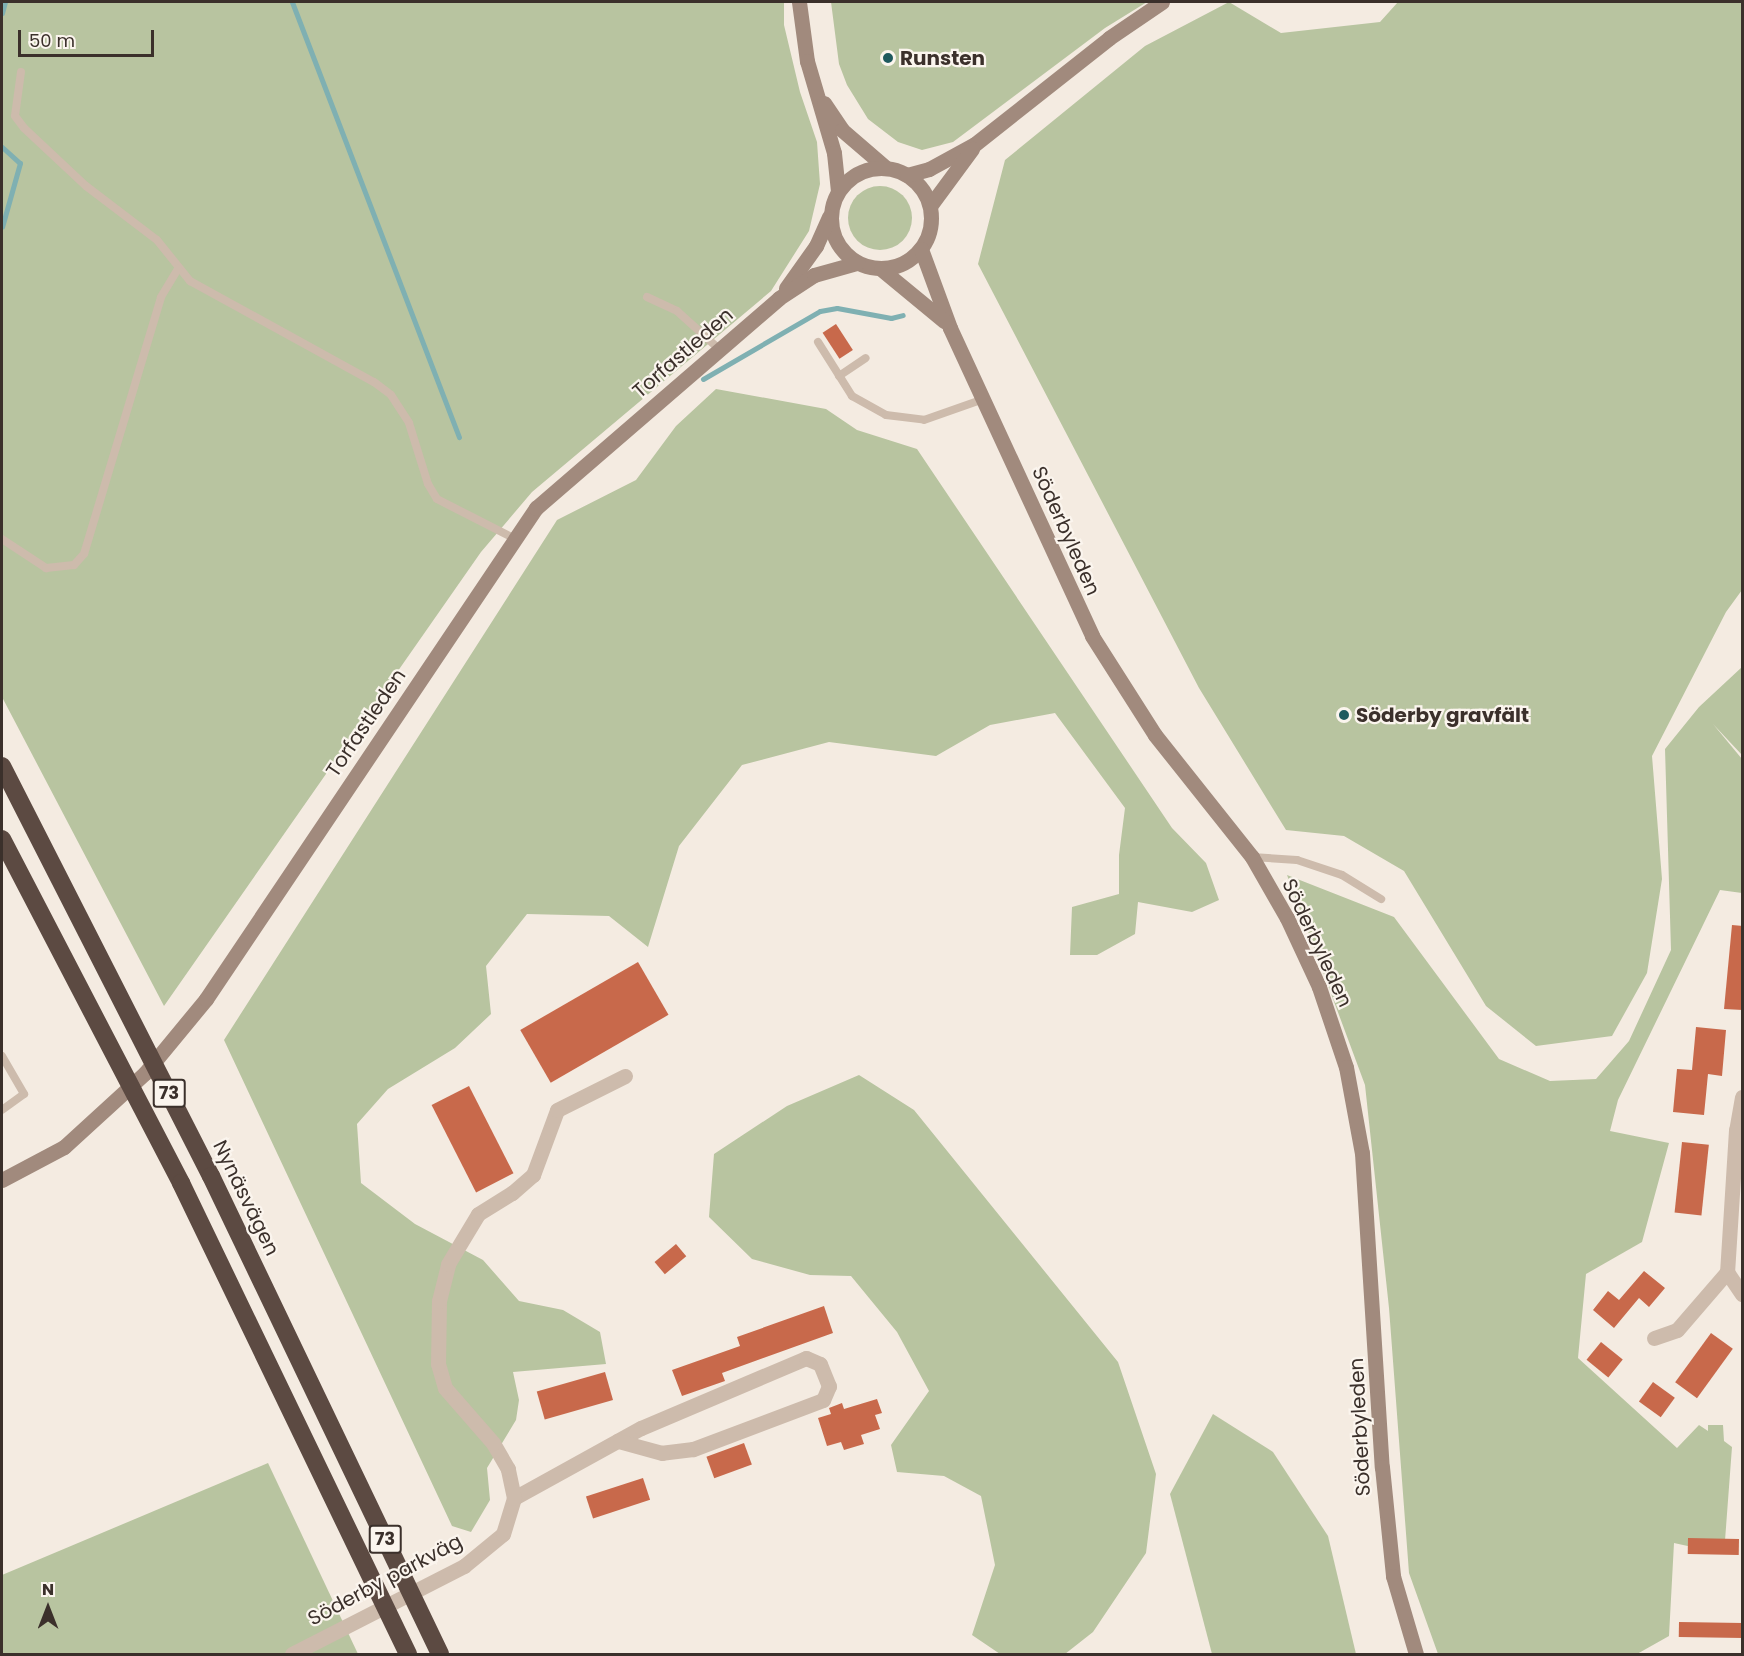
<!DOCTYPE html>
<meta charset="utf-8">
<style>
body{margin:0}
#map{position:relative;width:1744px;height:1656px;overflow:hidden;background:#f4ebe1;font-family:Poppins,sans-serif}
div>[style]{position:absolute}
.green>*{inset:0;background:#b8c4a0}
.round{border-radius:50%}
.stream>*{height:5px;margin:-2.5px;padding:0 2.5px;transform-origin:2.5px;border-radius:2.5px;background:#7fb0b2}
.building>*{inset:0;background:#c8694b;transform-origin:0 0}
.lane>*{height:8px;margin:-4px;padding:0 4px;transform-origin:4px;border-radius:4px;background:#cdbbac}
.street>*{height:15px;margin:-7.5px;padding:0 7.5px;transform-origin:7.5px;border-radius:7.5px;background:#cdbbac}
.secondary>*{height:15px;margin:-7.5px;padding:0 7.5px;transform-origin:7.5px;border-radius:7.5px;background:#a18a7d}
.secondary>.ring{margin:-7.5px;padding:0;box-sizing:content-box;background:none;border:15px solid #a18a7d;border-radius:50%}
.highway>*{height:18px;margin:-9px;padding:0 9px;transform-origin:9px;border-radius:9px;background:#5c4a42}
.dots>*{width:16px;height:16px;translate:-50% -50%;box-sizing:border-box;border:3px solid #fbf5ee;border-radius:50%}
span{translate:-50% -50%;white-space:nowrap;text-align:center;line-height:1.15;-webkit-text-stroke:4.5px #fbf5ee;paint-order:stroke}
.shield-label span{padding:2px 4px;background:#fbf5ee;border:2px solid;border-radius:4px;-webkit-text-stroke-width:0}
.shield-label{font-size:18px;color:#3b302b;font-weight:700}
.poi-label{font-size:20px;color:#3b302b;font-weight:700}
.left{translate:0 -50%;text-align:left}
.street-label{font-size:20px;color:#3b302b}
.frame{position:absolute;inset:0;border:3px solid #3b302b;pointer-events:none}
.north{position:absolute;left:18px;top:1578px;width:60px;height:60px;-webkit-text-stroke:4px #fbf5ee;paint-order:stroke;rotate:0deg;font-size:16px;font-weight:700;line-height:24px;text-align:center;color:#3b302b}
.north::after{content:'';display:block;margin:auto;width:21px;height:27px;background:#3b302b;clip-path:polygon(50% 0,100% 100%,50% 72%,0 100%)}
.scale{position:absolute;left:18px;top:30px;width:136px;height:27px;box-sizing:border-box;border:3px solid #3b302b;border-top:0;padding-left:8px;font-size:18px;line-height:21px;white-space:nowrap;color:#3b302b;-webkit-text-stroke:4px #fbf5ee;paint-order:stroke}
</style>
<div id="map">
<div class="green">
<div style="clip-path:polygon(2px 2px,784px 2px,784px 25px,800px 92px,817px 142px,820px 184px,809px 231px,771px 291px,532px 492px,481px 552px,164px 1006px,2px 697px)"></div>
<div style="clip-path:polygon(831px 2px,1147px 2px,1105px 28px,953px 142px,922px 150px,898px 142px,868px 119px,847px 85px,839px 64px)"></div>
<div style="clip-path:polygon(1229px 2px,1281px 33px,1380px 22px,1398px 2px,1742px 2px,1742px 590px,1726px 612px,1652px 756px,1662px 879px,1647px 973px,1612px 1036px,1536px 1046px,1486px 1006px,1404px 871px,1344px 836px,1286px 830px,1199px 688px,978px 264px,1005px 160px,1145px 46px)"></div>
<div class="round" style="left:848px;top:186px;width:64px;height:64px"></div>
<div style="clip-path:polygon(716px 389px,826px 409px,857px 430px,917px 449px,1172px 828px,1206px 863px,1219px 900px,1192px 912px,1138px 902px,1135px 934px,1097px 955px,1070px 955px,1072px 907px,1119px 894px,1119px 855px,1125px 808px,1055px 713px,990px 725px,936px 756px,829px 742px,742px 765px,679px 846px,648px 947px,609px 916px,527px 914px,486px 966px,491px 1014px,455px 1048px,388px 1089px,357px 1124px,361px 1183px,415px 1224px,483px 1260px,519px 1301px,563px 1310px,600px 1332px,606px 1364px,513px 1372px,519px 1400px,516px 1420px,487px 1468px,490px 1500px,471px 1532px,452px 1526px,224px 1040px,557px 520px,636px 480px,676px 426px)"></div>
<div style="clip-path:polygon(1742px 667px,1742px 755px,1713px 724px,1742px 759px,1742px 893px,1720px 890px,1618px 1100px,1610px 1131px,1669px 1143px,1642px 1242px,1586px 1274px,1578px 1358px,1677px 1448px,1699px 1425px,1708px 1431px,1708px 1425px,1723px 1425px,1724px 1441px,1732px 1447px,1724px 1554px,1674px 1543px,1669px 1636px,1637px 1654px,1438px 1654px,1409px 1573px,1389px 1308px,1365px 1085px,1287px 875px,1394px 917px,1499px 1059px,1550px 1081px,1596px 1079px,1629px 1041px,1671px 950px,1665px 749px,1699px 707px)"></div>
<div style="clip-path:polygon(859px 1075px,914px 1110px,1118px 1362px,1156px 1474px,1146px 1553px,1093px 1632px,1065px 1654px,1000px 1654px,972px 1635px,995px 1565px,981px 1496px,944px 1476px,897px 1472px,891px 1445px,929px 1391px,897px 1332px,851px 1276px,810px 1275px,752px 1259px,709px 1217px,714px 1154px,787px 1106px)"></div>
<div style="clip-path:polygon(1213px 1414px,1273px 1452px,1328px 1536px,1356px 1654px,1212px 1654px,1170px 1494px)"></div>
<div style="clip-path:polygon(268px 1463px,358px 1654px,2px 1654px,2px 1575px)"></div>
</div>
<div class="stream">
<div style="left:292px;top:2px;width:466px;rotate:69deg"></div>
<div style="left:2px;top:13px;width:11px;rotate:-75deg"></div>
<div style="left:2px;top:147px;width:24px;rotate:42deg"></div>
<div style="left:20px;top:163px;width:66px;rotate:105.7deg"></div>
<div style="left:703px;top:379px;width:135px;rotate:-30.2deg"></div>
<div style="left:820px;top:311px;width:17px;rotate:-10deg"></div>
<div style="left:837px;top:308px;width:55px;rotate:10.5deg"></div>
<div style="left:891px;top:318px;width:12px;rotate:-14deg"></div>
</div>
<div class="building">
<div style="left:836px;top:324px;width:31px;height:16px;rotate:57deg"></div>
<div style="clip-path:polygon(1732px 925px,1743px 926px,1743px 1010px,1724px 1009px)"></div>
<div style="left:638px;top:962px;width:61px;height:136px;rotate:60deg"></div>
<div style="clip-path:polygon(1696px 1027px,1726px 1030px,1722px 1076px,1708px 1074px,1704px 1115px,1673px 1112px,1677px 1069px,1692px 1070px)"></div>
<div style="left:469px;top:1086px;width:98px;height:42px;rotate:63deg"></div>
<div style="left:1682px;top:1142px;width:27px;height:71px;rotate:6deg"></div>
<div style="left:676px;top:1244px;width:16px;height:28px;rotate:50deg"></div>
<div style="clip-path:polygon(1644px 1271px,1665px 1288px,1649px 1307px,1639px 1298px,1614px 1328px,1593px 1310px,1608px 1291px,1619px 1300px)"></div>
<div style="clip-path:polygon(824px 1306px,833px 1333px,722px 1373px,725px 1381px,682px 1396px,672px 1370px,740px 1346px,737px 1337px)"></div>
<div style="left:1711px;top:1333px;width:27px;height:61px;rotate:36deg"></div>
<div style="left:1601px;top:1342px;width:28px;height:23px;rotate:39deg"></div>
<div style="left:605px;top:1372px;width:29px;height:71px;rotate:74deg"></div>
<div style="left:1653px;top:1382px;width:27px;height:24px;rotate:36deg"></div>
<div style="clip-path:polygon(877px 1399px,882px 1413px,875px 1415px,880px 1429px,861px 1435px,864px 1444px,844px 1450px,841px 1442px,827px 1446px,818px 1418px,831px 1414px,829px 1408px,842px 1403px,844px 1409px)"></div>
<div style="left:744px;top:1443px;width:23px;height:40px;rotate:70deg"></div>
<div style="left:643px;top:1478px;width:23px;height:60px;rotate:72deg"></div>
<div style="left:1688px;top:1538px;width:51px;height:16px;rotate:1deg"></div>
<div style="left:1679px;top:1622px;width:64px;height:15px;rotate:1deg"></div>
</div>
<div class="lane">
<div style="left:21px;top:72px;width:44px;rotate:97.8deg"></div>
<div style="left:15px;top:116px;width:15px;rotate:53deg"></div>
<div style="left:24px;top:128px;width:85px;rotate:43.1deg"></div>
<div style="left:86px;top:186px;width:89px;rotate:37.3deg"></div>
<div style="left:157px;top:240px;width:53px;rotate:51.2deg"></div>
<div style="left:190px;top:281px;width:210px;rotate:28.8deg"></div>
<div style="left:374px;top:382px;width:21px;rotate:37deg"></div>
<div style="left:391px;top:395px;width:33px;rotate:57deg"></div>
<div style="left:409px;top:423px;width:64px;rotate:72.7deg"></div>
<div style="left:428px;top:484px;width:17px;rotate:59deg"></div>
<div style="left:437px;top:499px;width:88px;rotate:27.1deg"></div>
<div style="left:647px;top:297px;width:33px;rotate:25deg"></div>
<div style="left:677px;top:311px;width:57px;rotate:42.1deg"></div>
<div style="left:818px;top:342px;width:64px;rotate:57.8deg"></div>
<div style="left:852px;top:396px;width:39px;rotate:29deg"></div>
<div style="left:886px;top:415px;width:38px;rotate:7deg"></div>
<div style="left:924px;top:420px;width:64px;rotate:-19.3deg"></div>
<div style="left:839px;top:376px;width:32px;rotate:-34deg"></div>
<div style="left:2px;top:539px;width:53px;rotate:33.4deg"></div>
<div style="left:46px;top:568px;width:28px;rotate:-6deg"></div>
<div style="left:74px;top:565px;width:15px;rotate:-48deg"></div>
<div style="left:84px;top:554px;width:268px;rotate:-73.3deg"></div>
<div style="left:161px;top:297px;width:33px;rotate:-59deg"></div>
<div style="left:1252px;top:857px;width:45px;rotate:3.8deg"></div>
<div style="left:1297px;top:860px;width:47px;rotate:18.4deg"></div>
<div style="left:1342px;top:875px;width:46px;rotate:31.6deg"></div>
<div style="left:2px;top:1056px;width:44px;rotate:59.9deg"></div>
<div style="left:24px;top:1094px;width:27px;rotate:144deg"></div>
</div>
<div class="street">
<div style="left:1742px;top:1097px;width:34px;rotate:100deg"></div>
<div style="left:1736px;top:1130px;width:142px;rotate:93.6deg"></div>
<div style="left:1727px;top:1272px;width:27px;rotate:56deg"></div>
<div style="left:1654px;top:1338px;width:24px;rotate:-19deg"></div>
<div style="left:1677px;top:1330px;width:77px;rotate:-49.2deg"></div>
<div style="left:514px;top:1498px;width:145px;rotate:-28.9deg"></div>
<div style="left:641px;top:1428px;width:179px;rotate:-23deg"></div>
<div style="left:806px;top:1358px;width:15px;rotate:23deg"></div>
<div style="left:820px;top:1364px;width:24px;rotate:68deg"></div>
<div style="left:829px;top:1386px;width:15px;rotate:113deg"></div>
<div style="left:823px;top:1400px;width:139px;rotate:159.3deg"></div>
<div style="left:693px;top:1449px;width:31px;rotate:173deg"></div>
<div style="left:662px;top:1453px;width:46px;rotate:-164.7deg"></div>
<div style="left:292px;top:1654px;width:193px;rotate:-27.1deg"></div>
<div style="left:464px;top:1566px;width:50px;rotate:-39.4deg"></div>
<div style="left:503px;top:1534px;width:38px;rotate:-73deg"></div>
<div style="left:514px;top:1498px;width:30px;rotate:-102deg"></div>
<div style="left:508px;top:1469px;width:30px;rotate:-120deg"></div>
<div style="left:493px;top:1443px;width:73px;rotate:-131.1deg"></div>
<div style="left:445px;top:1388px;width:25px;rotate:-106deg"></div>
<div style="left:438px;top:1364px;width:63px;rotate:-89.1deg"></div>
<div style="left:439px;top:1301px;width:38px;rotate:-76deg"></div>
<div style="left:448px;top:1264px;width:58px;rotate:-59deg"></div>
<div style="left:478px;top:1214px;width:40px;rotate:-32deg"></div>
<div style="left:512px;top:1193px;width:28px;rotate:-41deg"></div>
<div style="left:533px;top:1175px;width:69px;rotate:-69.7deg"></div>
<div style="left:557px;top:1110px;width:76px;rotate:-26.6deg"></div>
</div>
<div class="secondary">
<div style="left:799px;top:2px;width:60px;rotate:82.3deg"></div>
<div style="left:807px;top:61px;width:96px;rotate:73.6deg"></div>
<div style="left:834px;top:153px;width:37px;rotate:84deg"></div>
<div style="left:824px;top:103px;width:32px;rotate:56deg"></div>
<div style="left:842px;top:130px;width:57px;rotate:40.7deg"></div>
<div class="ring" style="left:831px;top:168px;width:85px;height:85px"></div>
<div style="left:907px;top:175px;width:23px;rotate:-15deg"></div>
<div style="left:929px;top:169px;width:52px;rotate:-28.5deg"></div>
<div style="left:975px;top:144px;width:171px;rotate:-38.3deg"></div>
<div style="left:1109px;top:38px;width:64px;rotate:-34.2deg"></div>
<div style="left:930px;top:206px;width:71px;rotate:-53.6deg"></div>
<div style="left:921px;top:249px;width:84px;rotate:69.8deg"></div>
<div style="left:950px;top:328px;width:339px;rotate:65.2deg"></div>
<div style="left:1092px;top:636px;width:117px;rotate:57.5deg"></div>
<div style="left:1155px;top:735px;width:156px;rotate:51.5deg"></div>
<div style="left:1252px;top:857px;width:70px;rotate:60.2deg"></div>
<div style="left:1287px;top:918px;width:76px;rotate:65.1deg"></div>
<div style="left:1319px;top:987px;width:84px;rotate:71.4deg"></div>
<div style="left:1346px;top:1067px;width:87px;rotate:79.5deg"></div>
<div style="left:1362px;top:1153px;width:315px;rotate:86.4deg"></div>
<div style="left:1382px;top:1467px;width:110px;rotate:84.2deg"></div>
<div style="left:1393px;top:1576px;width:81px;rotate:73.6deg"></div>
<div style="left:881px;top:269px;width:82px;rotate:39.5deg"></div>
<div style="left:786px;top:288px;width:52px;rotate:-54.5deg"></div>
<div style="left:816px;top:246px;width:32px;rotate:-66deg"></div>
<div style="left:2px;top:1180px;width:70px;rotate:-28deg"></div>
<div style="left:64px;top:1147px;width:110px;rotate:-42.4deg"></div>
<div style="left:145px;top:1073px;width:96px;rotate:-50.5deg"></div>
<div style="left:206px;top:999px;width:592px;rotate:-56.1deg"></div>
<div style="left:536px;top:508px;width:321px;rotate:-40.8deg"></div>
<div style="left:779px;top:298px;width:42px;rotate:-33.3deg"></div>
<div style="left:814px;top:275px;width:45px;rotate:-15.6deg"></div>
</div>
<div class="highway">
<div style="left:2px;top:766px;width:460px;rotate:63deg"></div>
<div style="left:211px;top:1176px;width:530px;rotate:64.4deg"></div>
<div style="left:2px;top:839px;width:388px;rotate:62.5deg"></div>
<div style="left:181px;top:1183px;width:523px;rotate:64.27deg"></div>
</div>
<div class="dots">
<div style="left:888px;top:58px;background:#1f5a5e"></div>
<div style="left:1344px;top:715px;background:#1f5a5e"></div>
</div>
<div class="shield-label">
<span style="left:169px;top:1093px">73</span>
<span style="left:385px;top:1539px">73</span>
</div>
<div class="poi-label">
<span class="left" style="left:900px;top:58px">Runsten</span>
<span class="left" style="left:1356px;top:715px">Söderby gravfält</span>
</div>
<div class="street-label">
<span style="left:683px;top:353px;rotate:-41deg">Torfastleden</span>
<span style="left:1066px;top:531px;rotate:66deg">Söderbyleden</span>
<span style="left:366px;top:723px;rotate:-56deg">Torfastleden</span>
<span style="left:1317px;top:943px;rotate:65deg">Söderbyleden</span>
<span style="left:246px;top:1198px;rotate:64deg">Nynäsvägen</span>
<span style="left:1360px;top:1427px;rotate:-93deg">Söderbyleden</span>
<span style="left:385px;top:1580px;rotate:-28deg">Söderby parkväg</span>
</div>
<div class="frame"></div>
<div class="north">N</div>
<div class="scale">50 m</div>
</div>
